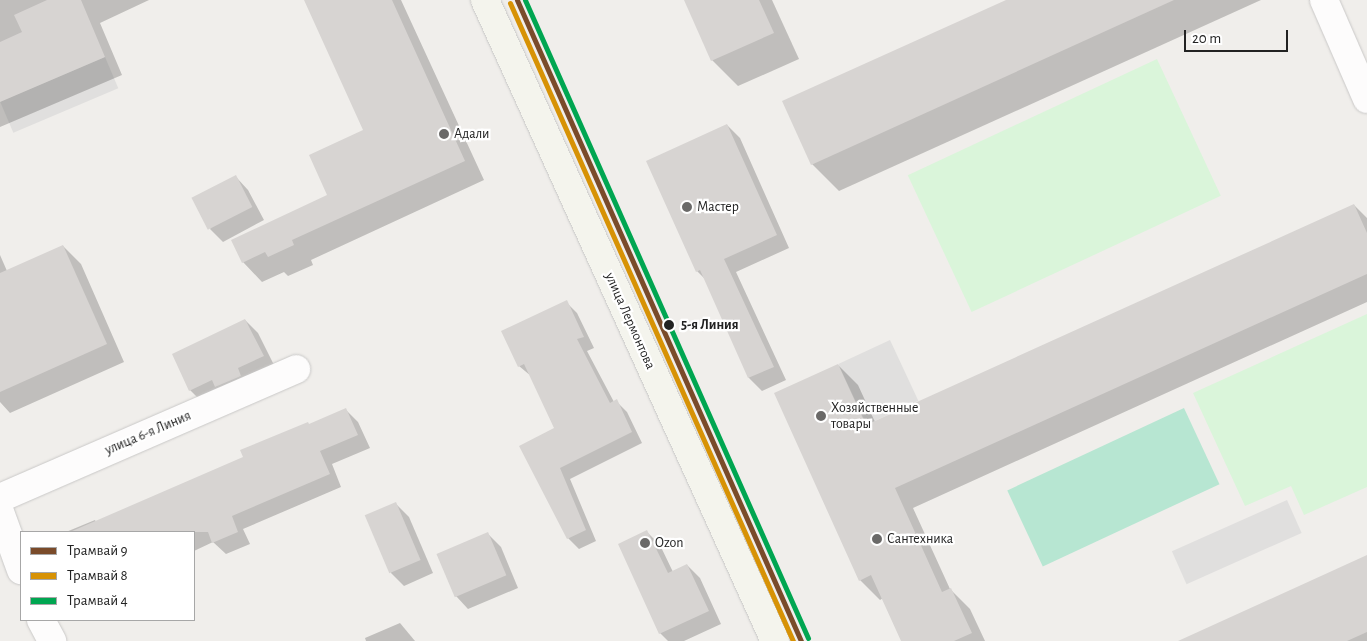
<!DOCTYPE html>
<meta charset="utf-8">
<style>
body{margin:0}
#map{position:relative;width:1367px;height:641px;overflow:hidden;background:#f0eeeb;font-family:"Alegreya Sans",sans-serif}
div>[style]{position:absolute}
.park>*{inset:0;background:#daf5da;transform-origin:0 0}
.pitch>*{inset:0;background:#b7e6d2;transform-origin:0 0}
.parking>*{inset:0;background:#e0dfde;transform-origin:0 0}
.shadow>*{inset:0;background:#0003}
.building>*{inset:0;background:#d7d4d2;transform-origin:0 0}
.roads{filter:drop-shadow(0 0 1px #c9c8c7) drop-shadow(0 0 1px #c9c8c7)}
.street>*{height:28px;margin:-14px;padding:0 14px;transform-origin:14px;border-radius:14px;background:#fdfcfc}
.secondary>*{height:28px;margin:-14px;padding:0 14px;transform-origin:14px;border-radius:14px;background:#f4f4ed}
.tram-1>*{height:5px;margin:-2.5px;padding:0 2.5px;transform-origin:2.5px;border-radius:2.5px;background:#7a4b2a}
.tram-2>*{height:5px;margin:-2.5px;padding:0 2.5px;transform-origin:2.5px;border-radius:2.5px;background:#d79205}
.tram-3>*{height:5px;margin:-2.5px;padding:0 2.5px;transform-origin:2.5px;border-radius:2.5px;background:#00a651}
.dots>*{width:14px;height:14px;translate:-50% -50%;box-sizing:border-box;border:2px solid #fff;border-radius:50%}
span{translate:-50% -50%;white-space:nowrap;text-align:center;line-height:1.15;-webkit-text-stroke:4.5px #fff;paint-order:stroke}
.poi-label{font-size:14px;color:#222}
.left{translate:0 -50%;text-align:left}
.street-label{font-size:14px;color:#222}
.stop-label{font-size:14px;color:#222;font-weight:700}
.legend{position:absolute;left:20px;top:531px;width:175px;height:90px;box-sizing:border-box;background:#fff;border:1px solid #a7a7a7;margin:0;padding:6px 9px;list-style:none;font-size:15px;color:#222}
.legend li{display:flex;align-items:center;gap:10px;height:25px}
.legend b{width:25px;border:1px solid #a7a7a7}
.scale{position:absolute;left:1184px;top:30px;width:104px;height:22px;box-sizing:border-box;border:2px solid #222;border-top:0;padding-left:6px;font-size:15px;line-height:18px;white-space:nowrap;color:#222;-webkit-text-stroke:4px #fff;paint-order:stroke}
</style>
<div id="map">
<div class="park">
<div style="left:1157px;top:59px;width:151px;height:275px;rotate:65deg"></div>
<div style="clip-path:polygon(1367px 314px,1367px 487px,1304px 515px,1291px 486px,1245px 506px,1193px 393px)"></div>
</div>
<div class="pitch">
<div style="left:1184px;top:408px;width:84px;height:195px;rotate:65deg"></div>
</div>
<div class="parking">
<div style="left:105px;top:57px;width:34px;height:114px;rotate:67deg"></div>
<div style="left:890px;top:340px;width:67px;height:57px;rotate:65deg"></div>
<div style="left:1287px;top:500px;width:36px;height:126px;rotate:66deg"></div>
</div>
<div class="shadow">
<div style="clip-path:polygon(0 0,149px 0,100px 23px,122px 75px,0 127px)"></div>
<div style="clip-path:polygon(305px 0,401px 0,484px 180px,311px 260px,313px 265px,288px 276px,284px 272px,262px 282px,243px 262px,328px 196px,365px 131px)"></div>
<div style="clip-path:polygon(685px 0,772px 0,799px 59px,738px 86px,712px 60px)"></div>
<div style="clip-path:polygon(1008px 0,1261px 0,839px 191px,812px 164px)"></div>
<div style="clip-path:polygon(727px 125px,740px 138px,789px 248px,736px 272px,786px 380px,762px 391px,749px 378px,706px 280px,697px 271px)"></div>
<div style="clip-path:polygon(236px 177px,248px 190px,264px 220px,223px 242px,210px 229px)"></div>
<div style="clip-path:polygon(1354px 205px,1367px 218px,1367px 302px,913px 508px,950px 589px,970px 609px,985px 641px,902px 641px,883px 598px,880px 600px,860px 580px,838px 365px,858px 385px,875px 422px)"></div>
<div style="clip-path:polygon(63px 246px,81px 264px,124px 362px,10px 413px,0 402px,0 255px,7px 271px)"></div>
<div style="clip-path:polygon(566px 302px,577px 313px,594px 348px,587px 351px,614px 402px,616px 401px,627px 412px,642px 443px,570px 479px,596px 541px,579px 549px,568px 538px,555px 429px,531px 376px,519px 366px)"></div>
<div style="clip-path:polygon(245px 320px,258px 333px,276px 369px,203px 403px,190px 390px)"></div>
<div style="clip-path:polygon(346px 410px,358px 422px,370px 448px,332px 464px,341px 487px,243px 529px,250px 544px,226px 554px,213px 542px,194px 551px,194px 532px,66px 532px,95px 520px,96px 522px,244px 458px,309px 425px)"></div>
<div style="clip-path:polygon(396px 504px,409px 517px,433px 573px,404px 586px,391px 573px)"></div>
<div style="clip-path:polygon(647px 532px,660px 545px,673px 572px,687px 565px,700px 578px,721px 624px,684px 641px,668px 641px,660px 633px)"></div>
<div style="clip-path:polygon(488px 534px,501px 547px,518px 588px,468px 609px,456px 596px,438px 554px)"></div>
<div style="clip-path:polygon(1367px 557px,1367px 641px,1181px 641px)"></div>
<div style="clip-path:polygon(400px 623px,415px 641px,366px 641px,365px 638px)"></div>
</div>
<div class="building">
<div style="clip-path:polygon(47px 0,81px 0,105px 57px,0 102px,0 42px,22px 32px,14px 15px)"></div>
<div style="clip-path:polygon(304px 0,392px 0,465px 161px,292px 240px,294px 245px,268px 257px,265px 252px,242px 263px,231px 240px,327px 195px,309px 155px,363px 130px)"></div>
<div style="clip-path:polygon(684px 0,759px 0,774px 33px,711px 61px)"></div>
<div style="clip-path:polygon(1006px 0,1174px 0,811px 165px,782px 101px)"></div>
<div style="clip-path:polygon(727px 124px,777px 235px,724px 259px,774px 367px,748px 378px,700px 270px,696px 272px,646px 161px)"></div>
<div style="left:236px;top:175px;width:36px;height:50px;rotate:63deg"></div>
<div style="clip-path:polygon(1354px 204px,1367px 233px,1367px 274px,895px 488px,942px 592px,951px 588px,972px 633px,954px 641px,901px 641px,871px 575px,859px 581px,774px 393px,838px 364px,866px 425px)"></div>
<div style="clip-path:polygon(63px 245px,107px 344px,0 392px,0 273px)"></div>
<div style="clip-path:polygon(567px 300px,584px 337px,577px 339px,610px 403px,617px 399px,632px 432px,560px 468px,586px 530px,567px 539px,519px 446px,554px 428px,524px 364px,518px 367px,501px 331px)"></div>
<div style="clip-path:polygon(245px 319px,264px 356px,238px 368px,241px 376px,215px 387px,212px 380px,189px 391px,172px 354px)"></div>
<div style="clip-path:polygon(346px 408px,358px 435px,320px 451px,330px 474px,232px 516px,238px 532px,212px 543px,208px 532px,70px 532px,243px 457px,240px 450px,308px 422px,309px 424px)"></div>
<div style="left:396px;top:502px;width:63px;height:34px;rotate:67deg"></div>
<div style="clip-path:polygon(647px 530px,668px 573px,687px 564px,709px 611px,659px 634px,618px 544px)"></div>
<div style="left:488px;top:532px;width:47px;height:56px;rotate:67deg"></div>
<div style="clip-path:polygon(1367px 555px,1367px 632px,1347px 641px,1178px 641px)"></div>
</div>
<div class="roads">
<div class="street">
<div style="left:1324px;top:0;width:108px;rotate:66.5deg"></div>
<div style="left:0;top:498px;width:323px;rotate:-23.5deg"></div>
<div style="left:0;top:512px;width:62px;rotate:70.1deg"></div>
<div style="left:41px;top:620px;width:24px;rotate:62deg"></div>
</div>
<div class="secondary">
<div style="left:485px;top:0;width:704px;rotate:65.66deg"></div>
</div>
</div>
<div class="tram-1">
<div style="left:517px;top:0;width:701px;rotate:66.1deg"></div>
</div>
<div class="tram-2">
<div style="left:510px;top:3px;width:698px;rotate:66.08deg"></div>
</div>
<div class="tram-3">
<div style="left:525px;top:0;width:698px;rotate:66.08deg"></div>
</div>
<div class="dots">
<div style="left:444px;top:134px;background:#6a6968"></div>
<div style="left:687px;top:207px;background:#6a6968"></div>
<div style="left:669px;top:325px;background:#222"></div>
<div style="left:821px;top:416px;background:#6a6968"></div>
<div style="left:877px;top:539px;background:#6a6968"></div>
<div style="left:645px;top:543px;background:#6a6968"></div>
</div>
<div class="poi-label">
<span class="left" style="left:454px;top:134px">Адали</span>
<span class="left" style="left:697px;top:207px">Мастер</span>
<span class="left" style="left:831px;top:416px">Хозяйственные<br>товары</span>
<span class="left" style="left:887px;top:539px">Сантехника</span>
<span class="left" style="left:655px;top:543px">Ozon</span>
</div>
<div class="street-label">
<span style="left:630px;top:321px;rotate:66deg">улица Лермонтова</span>
<span style="left:148px;top:433px;rotate:-23deg">улица 6-я Линия</span>
</div>
<div class="stop-label">
<span class="left" style="left:681px;top:325px">5-я Линия</span>
</div>
<ul class="legend">
<li><b style="height:6px;background:#7a4b2a"></b>Трамвай 9</li>
<li><b style="height:6px;background:#d79205"></b>Трамвай 8</li>
<li><b style="height:6px;background:#00a651"></b>Трамвай 4</li>
</ul>
<div class="scale">20 m</div>
</div>
